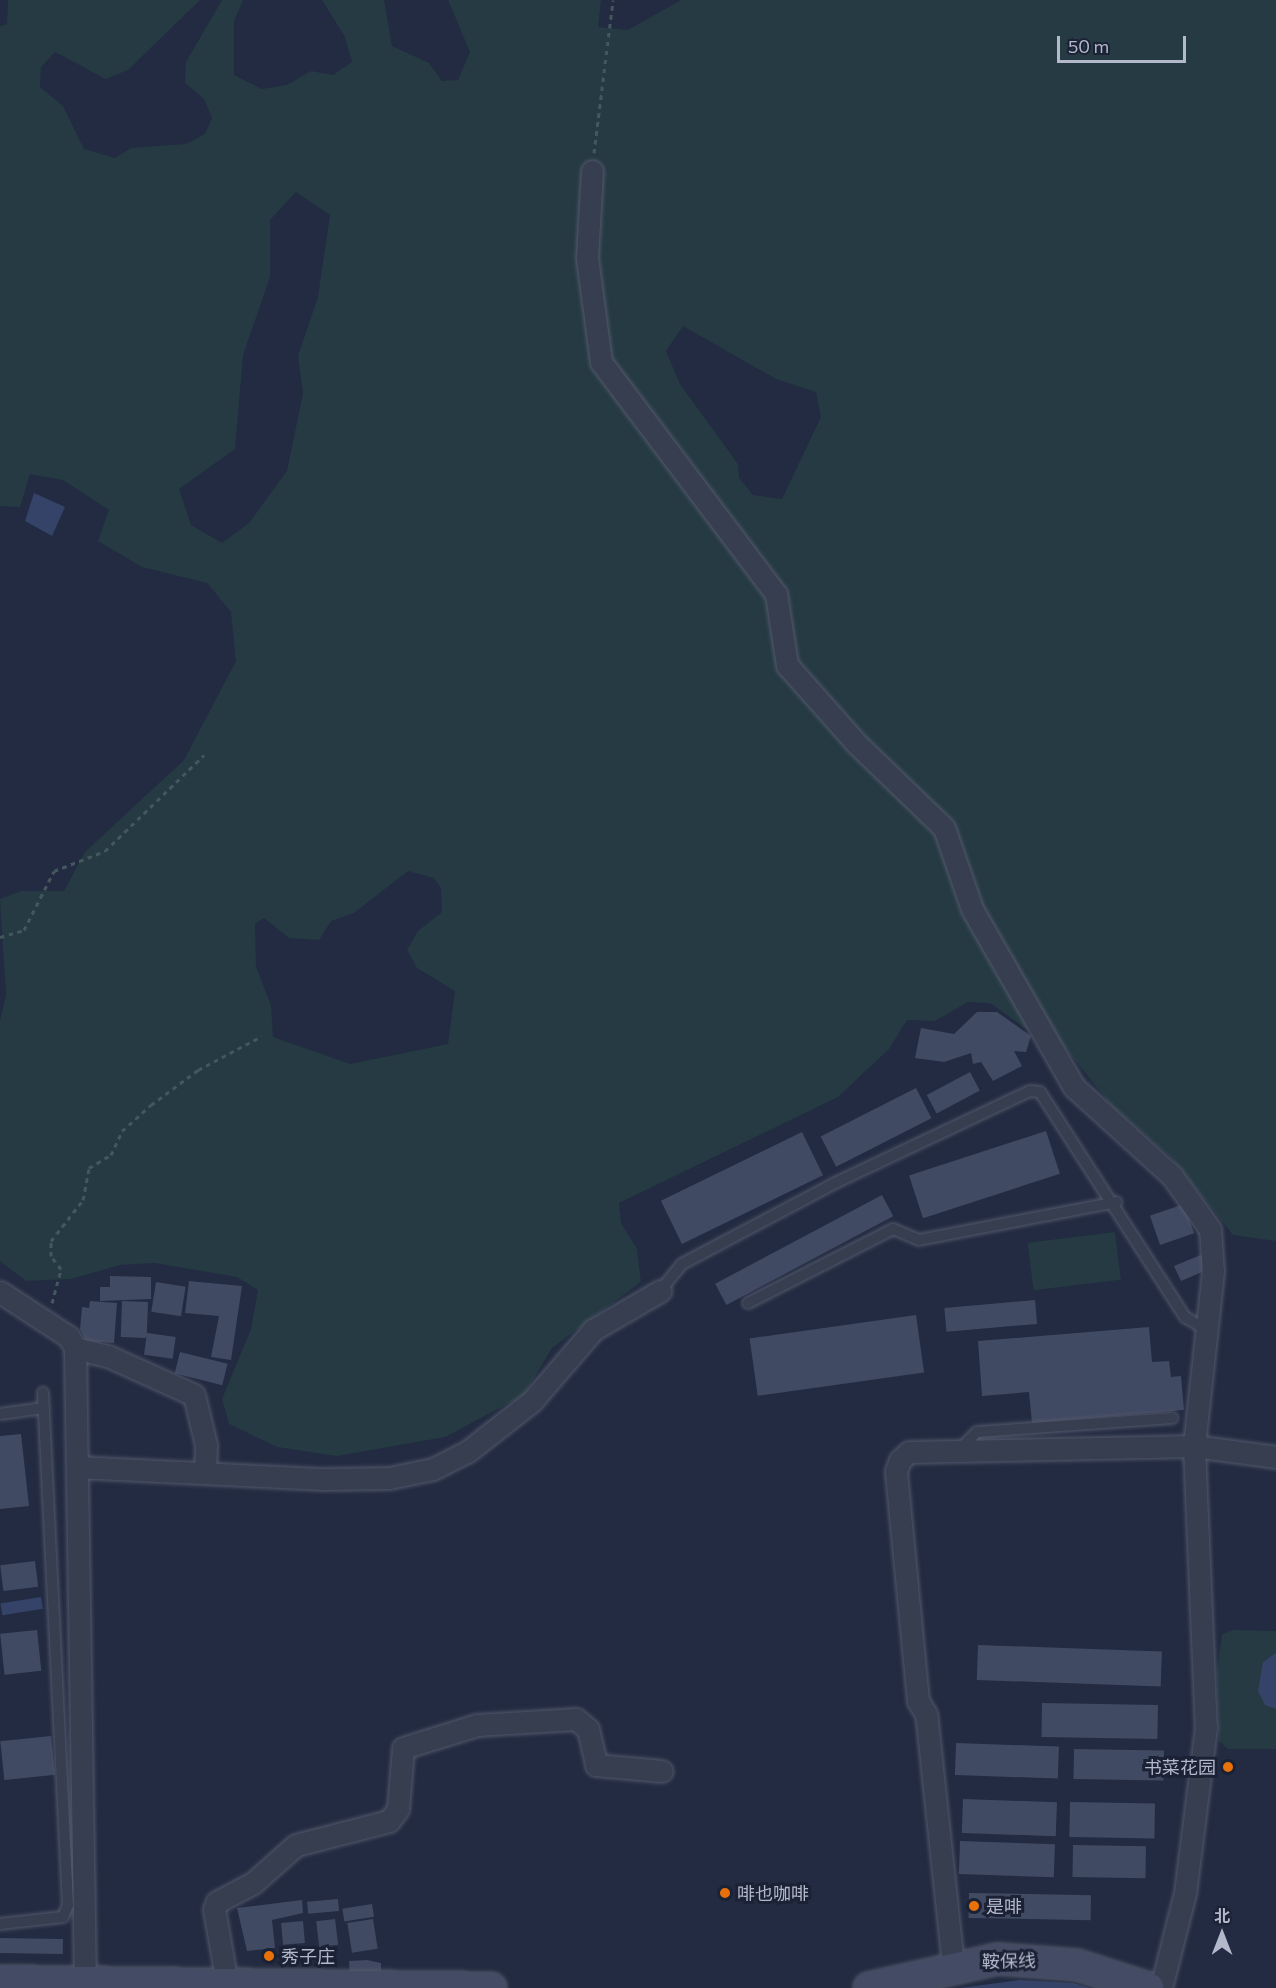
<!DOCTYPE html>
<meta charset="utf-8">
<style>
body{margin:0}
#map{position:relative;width:1276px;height:1988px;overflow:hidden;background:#222b41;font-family:Commissioner,"Noto Sans SC",sans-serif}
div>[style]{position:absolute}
.green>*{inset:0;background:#253a42;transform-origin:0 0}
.water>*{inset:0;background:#354369;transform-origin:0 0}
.building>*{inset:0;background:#414a63;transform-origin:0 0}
.path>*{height:3px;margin-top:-1.5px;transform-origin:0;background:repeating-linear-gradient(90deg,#43575f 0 4.5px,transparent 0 9px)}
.roads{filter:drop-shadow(0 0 2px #52586b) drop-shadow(0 0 2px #52586b)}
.service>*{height:10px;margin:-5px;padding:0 5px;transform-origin:5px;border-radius:5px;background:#373e50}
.minor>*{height:21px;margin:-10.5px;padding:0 10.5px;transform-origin:10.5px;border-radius:10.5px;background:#373e50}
.secondary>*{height:30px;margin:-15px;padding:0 15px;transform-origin:15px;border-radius:15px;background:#444b64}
.dots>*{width:16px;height:16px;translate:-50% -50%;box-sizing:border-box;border:3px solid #1c2235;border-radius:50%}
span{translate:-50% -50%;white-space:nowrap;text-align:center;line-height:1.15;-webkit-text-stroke:6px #1c2235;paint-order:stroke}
.poi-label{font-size:18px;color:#b3b9cb}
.right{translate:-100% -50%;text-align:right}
.left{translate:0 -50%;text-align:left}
.street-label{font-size:18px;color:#b3b9cb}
.north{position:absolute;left:1192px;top:1904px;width:60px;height:60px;-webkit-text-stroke:4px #1c2235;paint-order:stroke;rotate:0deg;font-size:16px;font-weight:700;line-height:24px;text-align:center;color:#b3b9cb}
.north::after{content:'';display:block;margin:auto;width:21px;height:27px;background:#b3b9cb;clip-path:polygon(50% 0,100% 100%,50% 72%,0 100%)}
.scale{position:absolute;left:1057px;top:36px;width:129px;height:27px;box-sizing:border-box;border:3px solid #b3b9cb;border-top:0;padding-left:8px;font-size:18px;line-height:21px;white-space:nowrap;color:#b3b9cb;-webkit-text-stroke:4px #1c2235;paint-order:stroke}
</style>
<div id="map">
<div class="green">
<div style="clip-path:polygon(evenodd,8px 0,200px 0,128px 70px,106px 79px,55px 52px,41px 67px,40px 87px,63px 106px,84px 149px,115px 158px,131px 148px,186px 144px,205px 134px,212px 118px,204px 99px,185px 83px,186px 62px,222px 0,243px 0,234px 21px,234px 75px,262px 89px,287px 85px,311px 71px,333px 75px,352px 62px,345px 37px,322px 0,384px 0,392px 46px,429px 63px,442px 81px,458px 80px,470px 52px,448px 0,601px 0,598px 27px,628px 30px,681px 0,1276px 0,1276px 1241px,1233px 1235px,1171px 1157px,1111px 1105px,1054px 1034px,1025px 1028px,990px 1003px,968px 1002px,935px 1021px,907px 1020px,889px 1049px,838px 1097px,619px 1203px,621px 1223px,637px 1249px,641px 1282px,552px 1348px,524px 1395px,445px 1437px,337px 1456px,277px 1447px,229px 1424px,222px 1399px,251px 1329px,258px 1290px,237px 1277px,155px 1263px,120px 1265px,71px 1279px,26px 1281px,0 1261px,0 1021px,6px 995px,0 899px,21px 891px,64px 891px,85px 852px,184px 760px,236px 661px,231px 612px,207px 583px,142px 567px,98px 541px,109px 510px,63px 480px,30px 474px,20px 507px,0 506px,0 26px,7px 24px,8px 0,296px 192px,330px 215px,318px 297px,298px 356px,303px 393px,287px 471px,249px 523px,222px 543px,191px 525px,179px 489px,235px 449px,243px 355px,270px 277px,270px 220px,296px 192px,8px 0,683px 326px,776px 379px,816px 392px,821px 417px,782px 499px,753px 495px,739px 478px,738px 464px,680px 384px,666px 351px,683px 326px,8px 0,408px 871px,434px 878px,441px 888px,442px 912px,418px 931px,407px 950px,417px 968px,455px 991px,448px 1044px,350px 1064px,273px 1037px,271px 1005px,256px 967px,255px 924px,264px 918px,289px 938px,319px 940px,331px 921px,354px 913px,408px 871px)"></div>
<div style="left:1115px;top:1232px;width:48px;height:88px;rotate:83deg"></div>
<div style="clip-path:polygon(1233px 1630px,1276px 1631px,1276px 1749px,1228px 1749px,1219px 1741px,1217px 1671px,1222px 1634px)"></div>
</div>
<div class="water">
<div style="clip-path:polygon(34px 493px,65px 507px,52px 536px,25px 521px)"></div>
<div style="left:41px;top:1597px;width:12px;height:41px;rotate:81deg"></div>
<div style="clip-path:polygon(1276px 1653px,1276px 1709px,1265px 1705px,1258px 1691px,1263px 1662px)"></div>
<div style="clip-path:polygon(1019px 1980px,1073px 1983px,1090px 1988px,960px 1988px)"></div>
</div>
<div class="building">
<div style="clip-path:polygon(977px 1012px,997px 1012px,1031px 1036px,1026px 1052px,1014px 1051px,1022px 1066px,993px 1081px,981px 1062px,973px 1064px,971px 1053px,944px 1062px,915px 1058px,921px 1028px,954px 1034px)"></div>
<div style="left:970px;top:1072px;width:21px;height:49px;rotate:62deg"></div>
<div style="left:916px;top:1088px;width:34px;height:107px;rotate:63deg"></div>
<div style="left:1046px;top:1131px;width:45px;height:144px;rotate:72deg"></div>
<div style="left:802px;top:1132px;width:48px;height:157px;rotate:64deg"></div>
<div style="left:882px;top:1195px;width:24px;height:189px;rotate:62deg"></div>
<div style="left:1184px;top:1204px;width:31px;height:36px;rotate:71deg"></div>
<div style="clip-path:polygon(1203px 1254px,1202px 1272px,1181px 1281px,1174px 1266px)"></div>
<div style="clip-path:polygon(110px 1276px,151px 1277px,151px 1299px,100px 1301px,100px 1287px,110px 1287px)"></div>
<div style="clip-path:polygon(189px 1281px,242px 1286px,231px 1360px,211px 1357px,219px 1316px,185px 1313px)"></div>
<div style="left:156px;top:1282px;width:30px;height:30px;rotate:9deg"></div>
<div style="left:1035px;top:1300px;width:24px;height:91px;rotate:85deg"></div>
<div style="clip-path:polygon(90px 1301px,117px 1303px,114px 1343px,86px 1341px,80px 1329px,82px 1307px,89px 1308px)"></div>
<div style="left:122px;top:1301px;width:26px;height:36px;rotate:2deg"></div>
<div style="left:916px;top:1315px;width:58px;height:168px;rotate:82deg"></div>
<div style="clip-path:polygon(1149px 1327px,1152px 1362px,1169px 1361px,1171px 1377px,1181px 1376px,1184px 1410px,1032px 1423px,1029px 1392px,982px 1396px,978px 1341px)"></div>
<div style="left:147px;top:1333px;width:29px;height:22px;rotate:8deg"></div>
<div style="left:180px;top:1352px;width:49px;height:22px;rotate:14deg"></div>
<div style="clip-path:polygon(21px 1434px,29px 1506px,0 1509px,0 1436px)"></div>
<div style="left:35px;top:1561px;width:26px;height:35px;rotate:83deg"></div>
<div style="left:37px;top:1630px;width:41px;height:37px;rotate:84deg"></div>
<div style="left:978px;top:1645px;width:184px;height:35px;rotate:2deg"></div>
<div style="left:1042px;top:1703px;width:116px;height:34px;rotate:1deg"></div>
<div style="left:51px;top:1736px;width:39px;height:51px;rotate:84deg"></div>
<div style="left:956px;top:1743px;width:103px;height:32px;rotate:2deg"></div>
<div style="left:1074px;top:1749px;width:90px;height:30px;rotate:1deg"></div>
<div style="left:963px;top:1799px;width:94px;height:34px;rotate:2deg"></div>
<div style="left:1070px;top:1802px;width:85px;height:35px;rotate:1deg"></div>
<div style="left:960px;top:1841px;width:95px;height:33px;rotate:2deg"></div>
<div style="left:1073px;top:1845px;width:73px;height:32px;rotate:1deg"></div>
<div style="left:969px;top:1893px;width:122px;height:25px;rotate:1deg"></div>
<div style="left:338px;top:1899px;width:12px;height:31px;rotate:85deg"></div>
<div style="clip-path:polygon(302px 1900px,303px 1913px,272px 1920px,275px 1948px,247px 1951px,237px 1908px)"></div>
<div style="left:372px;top:1904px;width:13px;height:30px;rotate:81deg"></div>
<div style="left:335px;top:1919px;width:26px;height:19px;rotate:83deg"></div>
<div style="left:373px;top:1919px;width:30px;height:26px;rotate:81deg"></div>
<div style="left:303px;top:1921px;width:22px;height:22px;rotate:85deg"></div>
<div style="left:0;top:1938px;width:63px;height:15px;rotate:1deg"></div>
<div style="clip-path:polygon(367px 1960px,381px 1963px,381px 1975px,350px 1976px,349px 1961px)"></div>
</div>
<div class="path">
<div style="left:594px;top:153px;width:154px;rotate:-82.9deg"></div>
<div style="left:0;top:937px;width:25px;rotate:-16deg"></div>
<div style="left:24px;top:930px;width:66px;rotate:-63deg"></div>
<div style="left:54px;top:871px;width:55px;rotate:-21.4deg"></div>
<div style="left:105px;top:851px;width:138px;rotate:-44.1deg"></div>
<div style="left:52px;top:1303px;width:35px;rotate:-75deg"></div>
<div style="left:61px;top:1269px;width:16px;rotate:-128deg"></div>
<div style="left:51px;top:1256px;width:15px;rotate:-90deg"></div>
<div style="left:51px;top:1241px;width:52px;rotate:-52deg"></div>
<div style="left:83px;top:1200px;width:33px;rotate:-79deg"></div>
<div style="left:89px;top:1168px;width:26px;rotate:-31deg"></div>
<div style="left:111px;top:1155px;width:26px;rotate:-65deg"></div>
<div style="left:122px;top:1131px;width:39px;rotate:-42deg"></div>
<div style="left:151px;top:1105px;width:59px;rotate:-36.7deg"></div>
<div style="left:198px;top:1070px;width:72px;rotate:-28deg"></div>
</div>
<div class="roads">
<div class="service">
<div style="left:660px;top:1291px;width:35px;rotate:-51deg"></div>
<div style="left:682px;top:1264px;width:173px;rotate:-27.9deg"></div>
<div style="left:835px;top:1183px;width:216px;rotate:-25.3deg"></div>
<div style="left:1030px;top:1091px;width:10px;rotate:6deg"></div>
<div style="left:1040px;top:1092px;width:268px;rotate:57.2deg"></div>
<div style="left:1185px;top:1317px;width:21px;rotate:31deg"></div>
<div style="left:748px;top:1303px;width:163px;rotate:-27deg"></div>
<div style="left:893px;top:1229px;width:28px;rotate:23deg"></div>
<div style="left:919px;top:1240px;width:201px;rotate:-10.9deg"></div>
<div style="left:0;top:1414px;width:44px;rotate:-7.8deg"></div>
<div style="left:959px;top:1450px;width:25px;rotate:-45deg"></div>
<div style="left:977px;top:1432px;width:196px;rotate:-4.1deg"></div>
<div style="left:0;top:1924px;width:63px;rotate:-6.3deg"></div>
<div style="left:63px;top:1917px;width:13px;rotate:-67deg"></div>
<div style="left:68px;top:1905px;width:513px;rotate:-92.8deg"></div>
</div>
<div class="minor">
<div style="left:592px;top:171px;width:87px;rotate:93.3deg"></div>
<div style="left:587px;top:258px;width:105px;rotate:82.3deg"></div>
<div style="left:601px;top:362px;width:291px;rotate:53deg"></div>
<div style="left:776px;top:594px;width:72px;rotate:81.2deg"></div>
<div style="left:787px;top:665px;width:106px;rotate:48.5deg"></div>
<div style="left:857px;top:744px;width:121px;rotate:44deg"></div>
<div style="left:944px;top:828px;width:86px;rotate:70.9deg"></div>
<div style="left:972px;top:909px;width:205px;rotate:60.2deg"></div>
<div style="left:1074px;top:1087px;width:132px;rotate:42.2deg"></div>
<div style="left:1172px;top:1176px;width:65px;rotate:54.4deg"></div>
<div style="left:1210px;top:1229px;width:42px;rotate:85.9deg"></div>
<div style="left:1213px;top:1271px;width:176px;rotate:96.2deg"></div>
<div style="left:1194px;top:1446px;width:281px;rotate:87.6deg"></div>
<div style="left:1206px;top:1727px;width:167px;rotate:97.2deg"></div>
<div style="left:1185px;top:1893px;width:98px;rotate:104.2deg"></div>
<div style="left:0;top:1292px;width:82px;rotate:33.1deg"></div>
<div style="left:69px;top:1337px;width:13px;rotate:61deg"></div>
<div style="left:75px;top:1348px;width:634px;rotate:89.1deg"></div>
<div style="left:75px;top:1348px;width:34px;rotate:14deg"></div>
<div style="left:108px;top:1356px;width:94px;rotate:24.4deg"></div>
<div style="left:194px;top:1395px;width:51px;rotate:76.5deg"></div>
<div style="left:206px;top:1445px;width:27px;rotate:92deg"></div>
<div style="left:77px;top:1467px;width:248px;rotate:2.8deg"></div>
<div style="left:325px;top:1479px;width:64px;rotate:-0.9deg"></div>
<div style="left:389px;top:1478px;width:45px;rotate:-11.6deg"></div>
<div style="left:433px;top:1469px;width:38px;rotate:-27deg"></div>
<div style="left:467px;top:1452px;width:83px;rotate:-38.1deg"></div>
<div style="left:532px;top:1401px;width:94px;rotate:-49.3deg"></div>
<div style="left:593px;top:1330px;width:78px;rotate:-30.2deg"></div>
<div style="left:953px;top:1965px;width:252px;rotate:-96.1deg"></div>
<div style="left:926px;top:1714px;width:15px;rotate:-122deg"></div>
<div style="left:918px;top:1701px;width:231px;rotate:-95.5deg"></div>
<div style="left:896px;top:1471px;width:12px;rotate:-70deg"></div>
<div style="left:900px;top:1460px;width:12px;rotate:-42deg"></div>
<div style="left:909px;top:1452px;width:285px;rotate:-1.2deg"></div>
<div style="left:1194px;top:1446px;width:83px;rotate:7.6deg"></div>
<div style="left:227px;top:1983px;width:75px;rotate:-100deg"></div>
<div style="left:214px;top:1909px;width:8px;rotate:-67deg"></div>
<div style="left:217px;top:1902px;width:41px;rotate:-27.8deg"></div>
<div style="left:253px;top:1883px;width:57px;rotate:-41.5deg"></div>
<div style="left:296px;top:1845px;width:96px;rotate:-14.5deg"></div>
<div style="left:389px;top:1821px;width:15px;rotate:-53deg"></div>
<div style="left:398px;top:1809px;width:61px;rotate:-85.3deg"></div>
<div style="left:403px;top:1748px;width:77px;rotate:-17.3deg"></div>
<div style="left:477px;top:1725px;width:99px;rotate:-3.5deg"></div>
<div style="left:576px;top:1719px;width:16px;rotate:40deg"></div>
<div style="left:588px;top:1729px;width:37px;rotate:77deg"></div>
<div style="left:596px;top:1765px;width:66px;rotate:5.2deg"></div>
</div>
<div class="secondary">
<div style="left:0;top:1981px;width:491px;rotate:0.8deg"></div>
<div style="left:869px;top:1988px;width:132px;rotate:-12.7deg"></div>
<div style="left:998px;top:1959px;width:79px;rotate:4.3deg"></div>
<div style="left:1077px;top:1965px;width:75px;rotate:17.9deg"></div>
</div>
</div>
<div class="dots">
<div style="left:1228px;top:1767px;background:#e8710a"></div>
<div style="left:725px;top:1893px;background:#e8710a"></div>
<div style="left:974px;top:1906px;background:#e8710a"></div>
<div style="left:269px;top:1956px;background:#e8710a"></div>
</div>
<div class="poi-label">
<span class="right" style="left:1216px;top:1767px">书菜花园</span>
<span class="left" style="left:737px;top:1893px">啡也咖啡</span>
<span class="left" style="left:986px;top:1906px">是啡</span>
<span class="left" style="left:281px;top:1956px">秀子庄</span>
</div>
<div class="street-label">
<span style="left:1009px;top:1961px;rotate:-1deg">鞍保线</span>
</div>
<div class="north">北</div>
<div class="scale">50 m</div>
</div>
